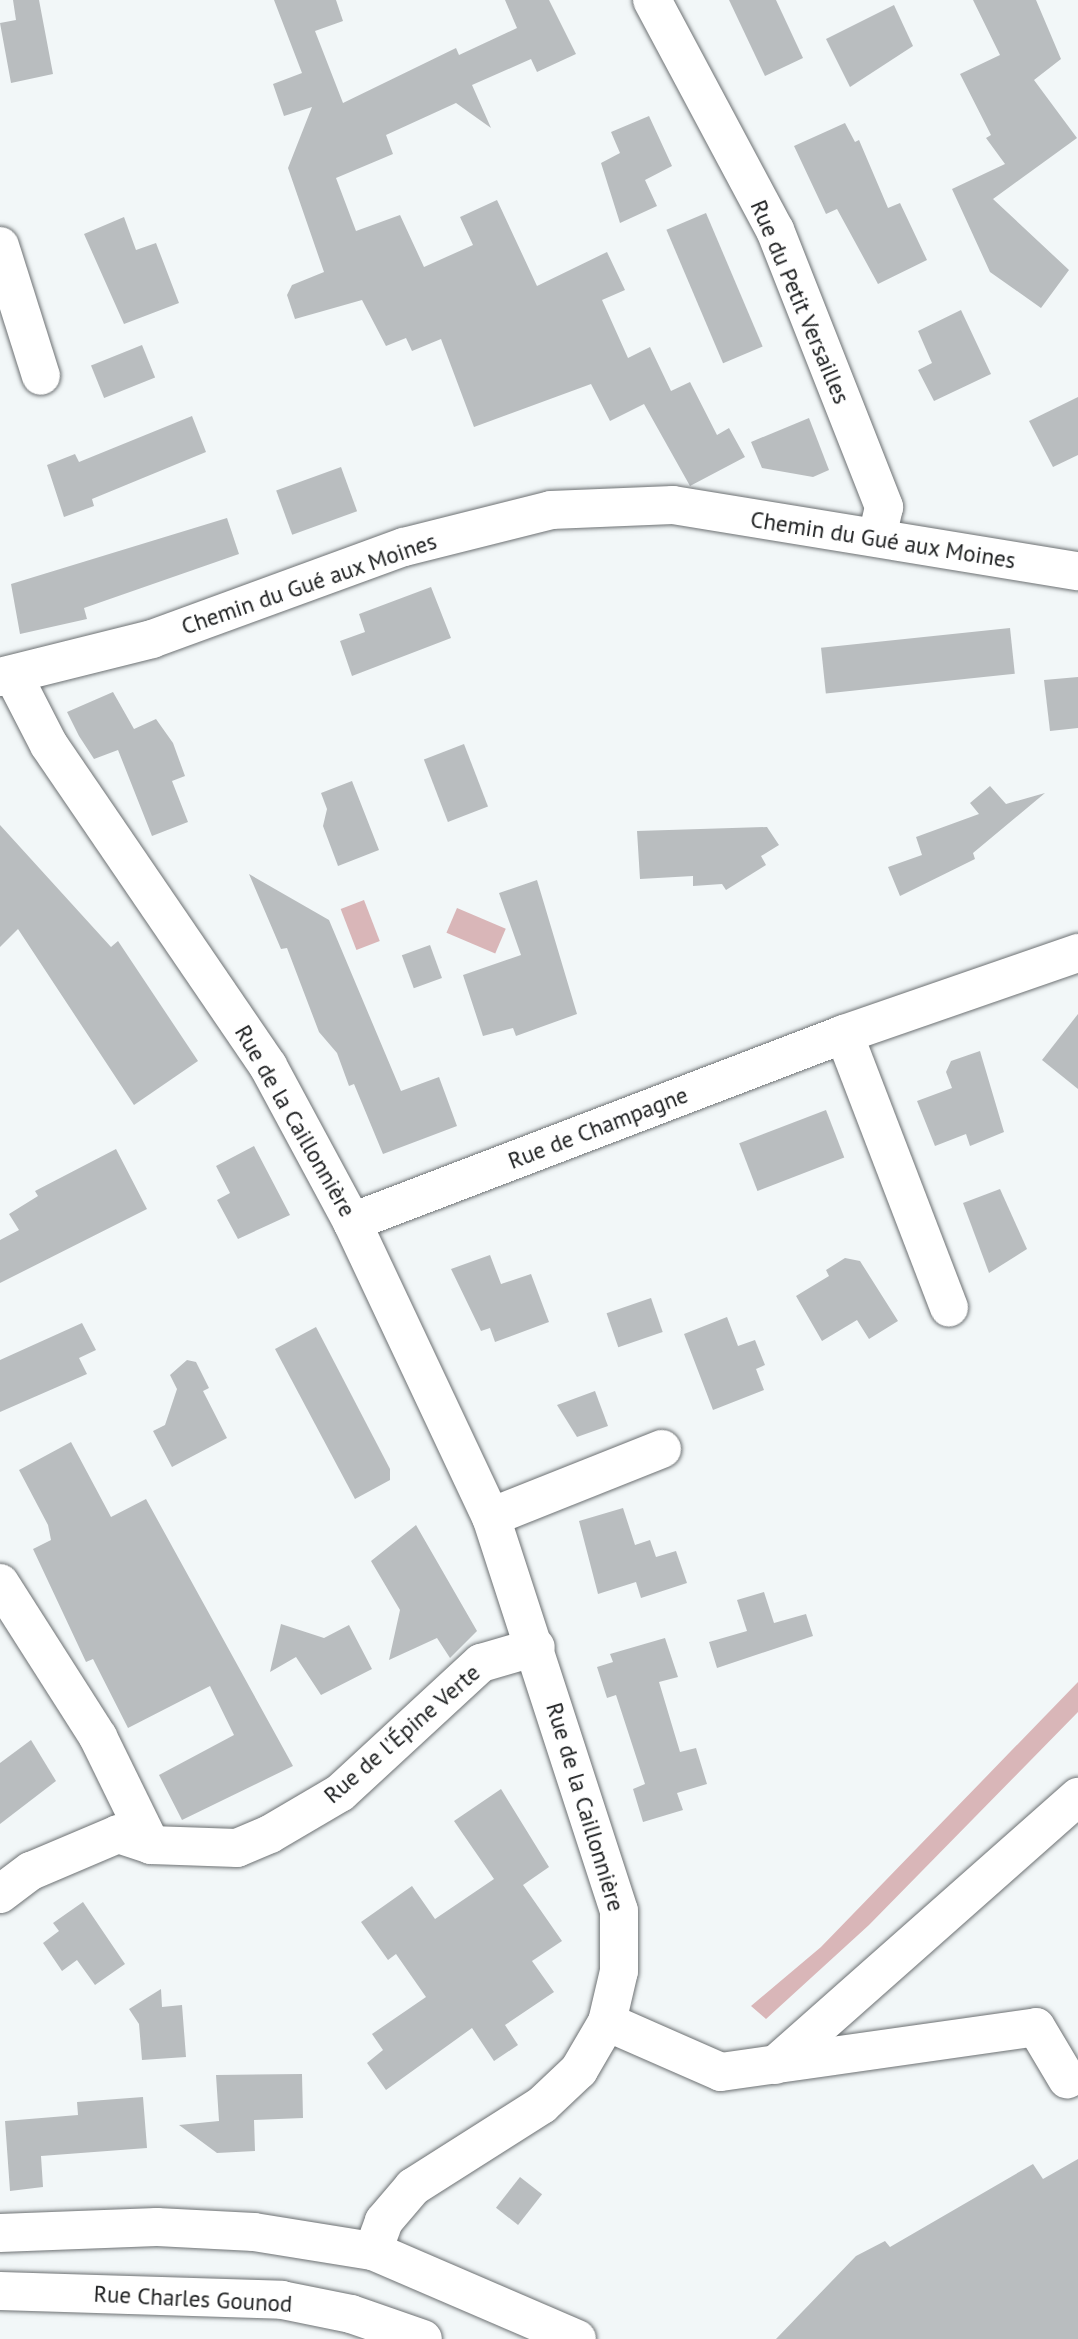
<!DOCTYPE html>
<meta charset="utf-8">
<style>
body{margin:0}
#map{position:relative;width:1078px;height:2339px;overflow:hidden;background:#f2f7f8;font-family:"PT Sans",sans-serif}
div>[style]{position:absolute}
.water>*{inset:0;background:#d9b6b8;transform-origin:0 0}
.building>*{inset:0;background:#b9bdbf;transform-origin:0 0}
.roads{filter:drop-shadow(0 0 2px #6d7173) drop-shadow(0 0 2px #6d7173)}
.minor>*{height:38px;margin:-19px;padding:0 19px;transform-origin:19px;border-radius:19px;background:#fff}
.major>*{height:38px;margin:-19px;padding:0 19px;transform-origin:19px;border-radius:19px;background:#fff}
span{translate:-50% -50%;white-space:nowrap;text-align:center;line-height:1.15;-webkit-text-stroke:5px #fff;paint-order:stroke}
.street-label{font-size:23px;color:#1c1e1f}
</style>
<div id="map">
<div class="water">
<div style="left:364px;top:900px;width:44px;height:25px;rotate:69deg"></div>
<div style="left:457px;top:908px;width:53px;height:27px;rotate:23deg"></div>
<div style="clip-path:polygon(1078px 1682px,1078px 1712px,869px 1925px,766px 2019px,751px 2006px,821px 1947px)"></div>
</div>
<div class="building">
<div style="clip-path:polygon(13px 0,39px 0,53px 74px,11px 83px,0 23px,16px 20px)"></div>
<div style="clip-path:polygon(274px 0,336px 0,343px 21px,315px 31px,343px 103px,456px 48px,459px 55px,517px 28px,505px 0,549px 0,576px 54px,537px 72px,531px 59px,472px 85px,491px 128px,456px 103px,386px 135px,393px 154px,336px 178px,356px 231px,400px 215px,424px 267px,473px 245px,460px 217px,497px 200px,537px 286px,607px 252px,625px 290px,602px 300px,628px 358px,650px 347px,671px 391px,690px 382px,717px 435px,729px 428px,745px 457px,690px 486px,644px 404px,610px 421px,591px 384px,474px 427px,441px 339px,412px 351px,406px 338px,386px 346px,362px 300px,295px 319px,287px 295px,292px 285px,324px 272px,288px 168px,312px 107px,284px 116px,273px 84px,302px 73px)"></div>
<div style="clip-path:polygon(729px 0,776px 0,803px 58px,765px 76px)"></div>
<div style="clip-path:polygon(973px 0,1036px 0,1061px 59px,1034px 80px,1077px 138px,993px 199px,1069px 270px,1041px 308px,990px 272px,952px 189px,1005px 164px,986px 138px,991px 135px,960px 74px,1000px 55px)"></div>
<div style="clip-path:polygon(894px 5px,913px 46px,850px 87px,826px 39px)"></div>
<div style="clip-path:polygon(649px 116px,672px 166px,645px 180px,657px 206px,620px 223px,601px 163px,620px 153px,611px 132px)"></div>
<div style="clip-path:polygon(845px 123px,855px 142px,859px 140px,888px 208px,900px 203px,927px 260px,878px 284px,837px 209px,826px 214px,794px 146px)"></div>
<div style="left:706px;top:213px;width:145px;height:43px;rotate:67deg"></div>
<div style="clip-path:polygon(124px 217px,136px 250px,156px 243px,179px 303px,124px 324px,84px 234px)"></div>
<div style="clip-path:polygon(961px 310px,991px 374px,934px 401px,918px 370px,932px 363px,918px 331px)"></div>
<div style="left:142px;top:345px;width:35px;height:55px;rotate:68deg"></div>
<div style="clip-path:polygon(1078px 397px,1078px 455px,1053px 467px,1029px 421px)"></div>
<div style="clip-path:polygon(192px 416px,206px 452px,92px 499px,94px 506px,64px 517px,47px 465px,75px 454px,79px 462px)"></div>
<div style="clip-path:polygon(809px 418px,829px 470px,813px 477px,762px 468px,751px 442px)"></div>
<div style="left:341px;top:467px;width:47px;height:69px;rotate:70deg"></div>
<div style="clip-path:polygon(227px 518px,239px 554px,84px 608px,87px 619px,20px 634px,11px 584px)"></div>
<div style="clip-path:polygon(431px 587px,451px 638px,352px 676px,340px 641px,365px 632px,359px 614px)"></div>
<div style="left:1010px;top:628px;width:46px;height:190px;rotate:84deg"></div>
<div style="clip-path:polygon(1078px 677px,1078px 728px,1050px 731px,1044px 680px)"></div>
<div style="clip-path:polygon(113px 692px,134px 729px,156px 719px,173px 743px,185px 776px,172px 781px,188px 822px,152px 836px,118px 750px,94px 759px,79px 736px,67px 712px)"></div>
<div style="left:464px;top:744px;width:67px;height:43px;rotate:69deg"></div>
<div style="clip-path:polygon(352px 781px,379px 850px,338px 866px,323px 826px,327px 809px,321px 793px)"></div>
<div style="clip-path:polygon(990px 786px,1006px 804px,1045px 793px,973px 853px,975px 859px,900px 896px,888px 867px,922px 855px,916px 837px,979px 814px,970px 803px)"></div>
<div style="clip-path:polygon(0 825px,111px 947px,118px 941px,198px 1061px,134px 1105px,18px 929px,0 947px)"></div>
<div style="clip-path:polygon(767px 827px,779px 845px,761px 856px,766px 865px,726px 890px,722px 884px,693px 886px,693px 876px,640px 879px,637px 831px)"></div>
<div style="clip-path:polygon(249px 874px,329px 920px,401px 1091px,439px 1077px,457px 1126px,383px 1154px,354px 1084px,349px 1086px,337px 1053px,319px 1032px,287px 948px,281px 949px)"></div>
<div style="clip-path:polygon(537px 880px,577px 1014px,516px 1036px,513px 1028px,483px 1036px,463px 975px,521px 955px,499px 893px)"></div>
<div style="left:430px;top:945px;width:35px;height:30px;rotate:70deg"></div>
<div style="clip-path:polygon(1078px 1014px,1078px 1089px,1042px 1060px)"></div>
<div style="clip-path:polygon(980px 1051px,1004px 1132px,970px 1146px,966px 1134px,935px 1146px,917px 1101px,952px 1088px,946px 1072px,951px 1061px)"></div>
<div style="left:826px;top:1110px;width:51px;height:93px;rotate:69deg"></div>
<div style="clip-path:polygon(254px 1146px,290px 1215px,238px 1239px,217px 1200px,230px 1193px,216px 1166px)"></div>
<div style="clip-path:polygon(116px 1149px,147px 1209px,0 1283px,0 1240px,19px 1230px,9px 1214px,38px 1196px,35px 1191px)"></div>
<div style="clip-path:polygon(1000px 1189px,1027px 1249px,989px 1273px,963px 1203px)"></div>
<div style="clip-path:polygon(490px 1255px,501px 1284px,531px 1274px,549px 1322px,495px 1342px,490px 1328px,481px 1331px,451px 1269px)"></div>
<div style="clip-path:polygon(845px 1258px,860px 1261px,898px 1321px,869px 1339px,857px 1320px,822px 1341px,796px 1296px,829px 1276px,826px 1270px)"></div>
<div style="left:651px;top:1298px;width:36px;height:47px;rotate:71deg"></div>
<div style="clip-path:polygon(727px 1317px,738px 1346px,755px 1340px,765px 1365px,756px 1369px,764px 1390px,713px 1410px,684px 1334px)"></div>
<div style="clip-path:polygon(82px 1323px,96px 1350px,79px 1358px,87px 1374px,0 1412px,0 1360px)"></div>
<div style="clip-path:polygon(316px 1327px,390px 1469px,390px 1480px,355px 1499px,275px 1349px)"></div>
<div style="clip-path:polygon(187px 1360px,196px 1362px,209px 1388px,203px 1391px,227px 1438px,172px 1467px,153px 1431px,165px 1425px,177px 1389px,170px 1375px)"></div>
<div style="clip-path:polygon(595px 1391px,608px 1426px,577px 1437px,557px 1405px)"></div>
<div style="clip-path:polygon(71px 1442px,111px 1517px,146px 1499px,293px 1766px,182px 1820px,159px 1775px,234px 1735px,210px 1686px,128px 1728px,93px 1659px,86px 1662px,33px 1549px,51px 1540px,48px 1525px,19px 1470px)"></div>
<div style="clip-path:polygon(623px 1508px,635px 1545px,650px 1540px,656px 1557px,676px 1551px,687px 1583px,641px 1598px,636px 1582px,598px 1594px,579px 1521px)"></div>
<div style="clip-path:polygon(416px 1525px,477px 1631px,450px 1658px,437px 1638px,389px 1660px,400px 1610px,371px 1561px)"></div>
<div style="clip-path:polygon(764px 1592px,774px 1623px,806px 1614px,813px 1636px,717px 1668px,709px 1642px,747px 1631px,737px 1600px)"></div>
<div style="clip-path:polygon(281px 1624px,324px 1638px,349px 1625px,372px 1669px,321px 1695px,296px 1657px,270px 1672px)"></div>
<div style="clip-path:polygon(665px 1638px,678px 1677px,659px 1682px,680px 1752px,696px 1748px,707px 1784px,677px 1793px,683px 1810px,643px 1822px,633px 1789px,645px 1784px,616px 1695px,607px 1698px,597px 1667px,613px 1662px,610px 1654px)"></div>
<div style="clip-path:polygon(31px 1740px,56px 1781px,0 1824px,0 1763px)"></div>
<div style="clip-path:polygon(501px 1789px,549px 1867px,523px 1885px,562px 1941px,532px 1961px,554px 1992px,505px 2025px,518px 2045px,494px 2061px,472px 2028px,386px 2090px,367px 2063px,383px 2050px,372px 2034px,426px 1997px,396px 1954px,388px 1960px,361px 1922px,412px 1886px,435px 1919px,494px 1879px,454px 1821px)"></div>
<div style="clip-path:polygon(83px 1902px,125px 1964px,95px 1985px,77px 1960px,62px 1971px,43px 1943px,59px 1931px,53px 1923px)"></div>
<div style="clip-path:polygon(161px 1989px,162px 2007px,182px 2005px,186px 2057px,142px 2060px,139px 2024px,129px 2009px)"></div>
<div style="clip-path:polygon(302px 2074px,303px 2118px,254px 2120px,255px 2151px,217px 2153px,179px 2125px,219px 2121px,216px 2075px)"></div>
<div style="clip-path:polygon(143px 2097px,147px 2148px,41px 2156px,43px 2187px,10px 2191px,5px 2121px,78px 2115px,77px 2102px)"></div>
<div style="clip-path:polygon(1078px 2159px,1078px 2339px,776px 2339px,856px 2256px,885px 2241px,890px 2247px,1033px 2164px,1043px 2179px)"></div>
<div style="left:520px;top:2177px;width:28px;height:39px;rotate:38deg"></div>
</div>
<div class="roads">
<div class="minor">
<div style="left:652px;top:0;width:261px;rotate:61.9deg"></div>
<div style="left:775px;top:230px;width:298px;rotate:68.5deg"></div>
<div style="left:884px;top:507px;width:31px;rotate:103deg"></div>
<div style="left:0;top:246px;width:136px;rotate:72.5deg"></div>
<div style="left:0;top:677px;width:157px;rotate:-14deg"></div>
<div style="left:152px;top:639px;width:268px;rotate:-20.1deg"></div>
<div style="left:404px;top:547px;width:152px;rotate:-14.1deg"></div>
<div style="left:551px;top:510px;width:122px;rotate:-2.3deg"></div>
<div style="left:673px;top:505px;width:410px;rotate:9.3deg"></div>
<div style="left:14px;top:677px;width:76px;rotate:62.8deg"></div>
<div style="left:49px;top:745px;width:389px;rotate:55.7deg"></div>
<div style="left:268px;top:1066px;width:177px;rotate:61.7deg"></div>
<div style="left:352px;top:1222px;width:326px;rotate:64.8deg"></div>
<div style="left:491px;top:1517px;width:414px;rotate:72deg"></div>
<div style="left:619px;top:1911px;width:60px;rotate:90deg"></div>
<div style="left:619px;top:1971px;width:52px;rotate:103.2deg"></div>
<div style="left:607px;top:2022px;width:56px;rotate:120.3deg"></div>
<div style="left:579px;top:2070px;width:51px;rotate:136.6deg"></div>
<div style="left:542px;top:2105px;width:153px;rotate:147.6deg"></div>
<div style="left:413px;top:2187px;width:45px;rotate:130.5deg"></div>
<div style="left:384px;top:2221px;width:32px;rotate:110deg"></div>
<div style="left:844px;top:1034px;width:293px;rotate:69deg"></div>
<div style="left:352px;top:1222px;width:527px;rotate:-20.91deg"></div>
<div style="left:844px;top:1034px;width:248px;rotate:-19.1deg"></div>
<div style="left:491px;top:1517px;width:184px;rotate:-21.7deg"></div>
<div style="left:0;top:1583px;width:183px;rotate:57.5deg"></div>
<div style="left:98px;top:1737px;width:120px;rotate:63.9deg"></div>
<div style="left:0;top:1894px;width:39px;rotate:-37deg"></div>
<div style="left:31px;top:1871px;width:95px;rotate:-23deg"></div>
<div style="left:118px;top:1834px;width:35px;rotate:18deg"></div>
<div style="left:151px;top:1845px;width:86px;rotate:2deg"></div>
<div style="left:237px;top:1848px;width:36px;rotate:-23deg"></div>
<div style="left:270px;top:1834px;width:81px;rotate:-30.4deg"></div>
<div style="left:340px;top:1793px;width:192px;rotate:-42.7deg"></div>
<div style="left:481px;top:1663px;width:57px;rotate:-16.2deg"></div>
<div style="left:607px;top:2022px;width:124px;rotate:23.7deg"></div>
<div style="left:721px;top:2072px;width:318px;rotate:-8.1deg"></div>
<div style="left:1036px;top:2027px;width:61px;rotate:59.2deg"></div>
<div style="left:775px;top:2065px;width:405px;rotate:-41.5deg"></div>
<div style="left:0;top:2291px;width:282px;rotate:1.8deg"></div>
<div style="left:282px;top:2300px;width:70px;rotate:11.5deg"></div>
<div style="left:351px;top:2314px;width:76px;rotate:19.1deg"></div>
</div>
<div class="major">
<div style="left:0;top:2233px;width:157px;rotate:-2.2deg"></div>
<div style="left:157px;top:2227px;width:97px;rotate:3deg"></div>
<div style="left:254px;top:2232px;width:121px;rotate:9.1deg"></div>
<div style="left:373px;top:2251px;width:222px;rotate:23.3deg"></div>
</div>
</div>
<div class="street-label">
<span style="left:800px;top:302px;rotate:67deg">Rue du Petit Versailles</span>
<span style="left:883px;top:540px;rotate:9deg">Chemin du Gué aux Moines</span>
<span style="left:309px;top:584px;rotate:-19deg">Chemin du Gué aux Moines</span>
<span style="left:295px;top:1121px;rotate:60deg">Rue de la Caillonnière</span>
<span style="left:598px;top:1128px;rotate:-21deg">Rue de Champagne</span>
<span style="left:402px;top:1734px;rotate:-41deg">Rue de l'Épine Verte</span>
<span style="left:585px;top:1807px;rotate:73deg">Rue de la Caillonnière</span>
<span style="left:193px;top:2299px;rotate:3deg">Rue Charles Gounod</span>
</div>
</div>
